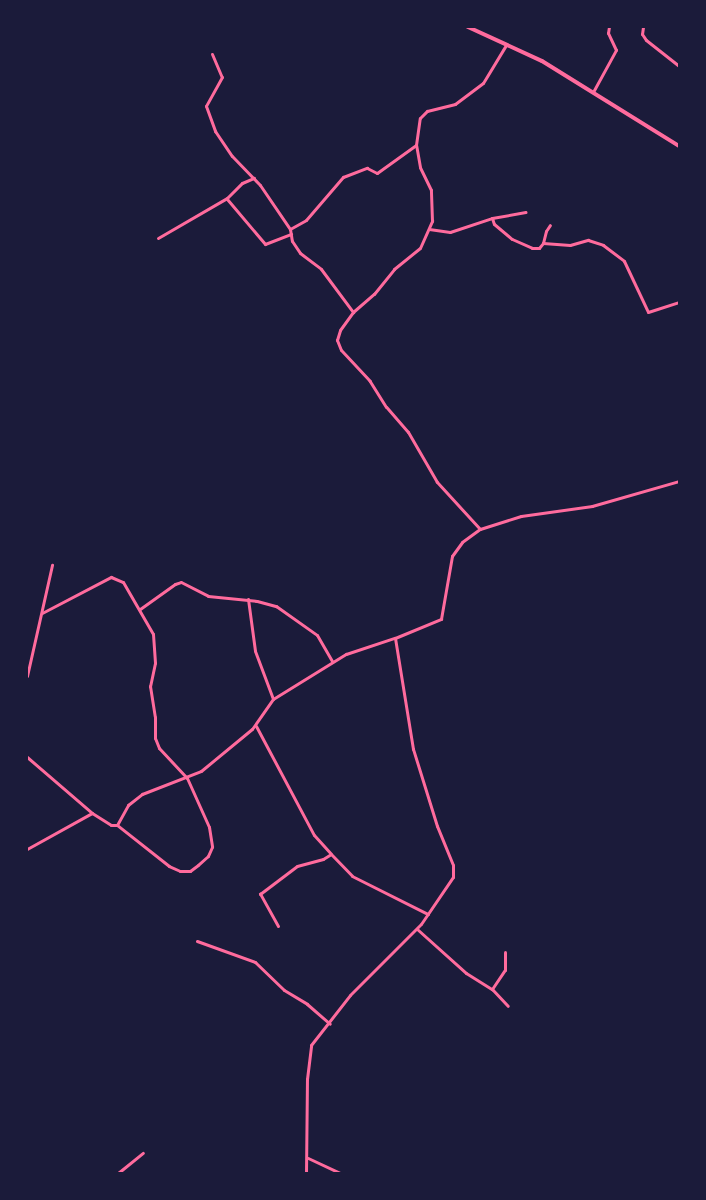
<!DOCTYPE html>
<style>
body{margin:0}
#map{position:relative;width:706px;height:1200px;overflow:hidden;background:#1b1b3a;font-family:"Roboto Serif",serif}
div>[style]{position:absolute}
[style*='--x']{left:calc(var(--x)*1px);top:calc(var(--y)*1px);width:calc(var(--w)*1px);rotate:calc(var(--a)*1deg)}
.minor>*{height:3px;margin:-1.5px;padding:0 1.5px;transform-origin:1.5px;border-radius:1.5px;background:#ff6b9d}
.secondary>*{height:4px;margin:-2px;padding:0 2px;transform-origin:2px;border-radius:2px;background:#ff6b9d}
span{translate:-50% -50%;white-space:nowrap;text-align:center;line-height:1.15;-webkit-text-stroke:6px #1b1b3a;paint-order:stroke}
.frame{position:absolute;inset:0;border:28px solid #1b1b3a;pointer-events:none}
</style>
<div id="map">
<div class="minor">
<div style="--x:643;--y:27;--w:7;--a:98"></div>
<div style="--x:642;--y:34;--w:7;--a:56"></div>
<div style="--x:646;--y:40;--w:42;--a:38.2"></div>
<div style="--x:212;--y:54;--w:25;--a:67"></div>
<div style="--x:222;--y:77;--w:33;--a:119"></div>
<div style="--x:206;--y:106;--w:27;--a:70"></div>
<div style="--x:215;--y:131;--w:30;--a:56"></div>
<div style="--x:232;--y:156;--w:40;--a:46"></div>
<div style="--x:260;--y:185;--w:53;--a:55.7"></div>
<div style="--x:290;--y:229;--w:12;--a:81"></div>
<div style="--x:292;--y:241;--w:14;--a:56"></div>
<div style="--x:300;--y:253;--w:26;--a:37"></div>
<div style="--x:321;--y:269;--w:54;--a:53.3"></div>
<div style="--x:593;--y:92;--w:48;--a:-61.3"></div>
<div style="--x:616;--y:50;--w:19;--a:-115"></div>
<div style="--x:608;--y:33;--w:6;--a:-81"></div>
<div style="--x:227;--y:199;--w:59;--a:49.8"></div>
<div style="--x:265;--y:244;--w:28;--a:-21"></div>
<div style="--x:492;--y:218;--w:6;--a:72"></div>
<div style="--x:494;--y:224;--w:23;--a:40"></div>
<div style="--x:512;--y:239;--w:22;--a:24"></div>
<div style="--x:532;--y:248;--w:7;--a:0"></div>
<div style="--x:539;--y:248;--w:6;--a:-51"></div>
<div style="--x:543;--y:243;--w:12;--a:-76"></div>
<div style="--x:546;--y:231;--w:7;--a:-56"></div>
<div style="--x:290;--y:229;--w:18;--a:-29"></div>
<div style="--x:306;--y:220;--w:57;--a:-49.3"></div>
<div style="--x:343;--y:177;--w:26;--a:-21"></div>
<div style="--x:367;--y:168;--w:11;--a:27"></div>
<div style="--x:377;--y:173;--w:48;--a:-35.7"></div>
<div style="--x:429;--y:229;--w:21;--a:8"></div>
<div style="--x:450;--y:232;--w:44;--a:-18.4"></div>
<div style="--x:492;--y:218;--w:34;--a:-10"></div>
<div style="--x:158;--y:238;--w:80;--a:-30.1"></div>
<div style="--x:227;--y:198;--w:21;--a:-45"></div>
<div style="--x:242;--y:183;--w:13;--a:-23"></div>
<div style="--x:543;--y:243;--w:27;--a:4"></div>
<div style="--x:570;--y:245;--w:19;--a:-16"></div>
<div style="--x:588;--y:240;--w:16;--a:18"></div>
<div style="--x:603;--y:245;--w:26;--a:37"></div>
<div style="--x:624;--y:261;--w:56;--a:64.8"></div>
<div style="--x:648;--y:312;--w:33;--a:-18"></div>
<div style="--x:480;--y:529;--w:64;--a:-132.5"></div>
<div style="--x:437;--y:482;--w:58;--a:-120.1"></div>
<div style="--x:408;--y:432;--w:33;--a:-131"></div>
<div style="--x:386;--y:407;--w:31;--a:-122"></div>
<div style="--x:370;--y:381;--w:42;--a:-133.1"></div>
<div style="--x:341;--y:350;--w:11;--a:-112"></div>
<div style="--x:337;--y:340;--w:10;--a:-73"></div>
<div style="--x:340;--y:330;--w:22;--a:-54"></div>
<div style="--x:353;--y:312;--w:28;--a:-41"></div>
<div style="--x:374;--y:294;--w:32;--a:-51"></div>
<div style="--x:394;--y:269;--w:33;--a:-39"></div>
<div style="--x:420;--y:248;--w:30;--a:-66"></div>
<div style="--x:432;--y:221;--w:31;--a:-92"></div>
<div style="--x:431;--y:190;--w:25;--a:-116"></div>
<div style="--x:420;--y:167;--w:22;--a:-100"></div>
<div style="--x:416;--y:145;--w:27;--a:-82"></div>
<div style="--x:420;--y:118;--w:10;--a:-45"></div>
<div style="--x:427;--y:111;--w:29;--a:-14"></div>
<div style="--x:455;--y:104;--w:35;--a:-37"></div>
<div style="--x:483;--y:83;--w:44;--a:-58.8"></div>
<div style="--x:248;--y:599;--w:52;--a:82.3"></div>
<div style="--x:255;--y:651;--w:51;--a:69.4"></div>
<div style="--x:140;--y:609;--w:43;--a:-35.5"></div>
<div style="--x:175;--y:584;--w:6;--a:-18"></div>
<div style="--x:181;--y:582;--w:30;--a:27"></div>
<div style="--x:208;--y:596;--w:49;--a:5.8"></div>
<div style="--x:257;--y:601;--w:20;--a:15"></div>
<div style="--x:276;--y:606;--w:50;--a:35.3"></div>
<div style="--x:317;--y:635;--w:30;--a:60"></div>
<div style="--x:42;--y:613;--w:78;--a:-27.6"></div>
<div style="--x:111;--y:577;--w:13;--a:23"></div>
<div style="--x:123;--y:582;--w:60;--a:60"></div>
<div style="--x:153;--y:634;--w:29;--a:86"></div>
<div style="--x:155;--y:663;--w:24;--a:102"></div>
<div style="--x:150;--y:686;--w:31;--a:81"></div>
<div style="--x:155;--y:717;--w:21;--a:90"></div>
<div style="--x:155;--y:738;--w:11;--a:68"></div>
<div style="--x:159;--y:748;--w:41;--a:47"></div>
<div style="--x:187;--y:778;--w:54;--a:65.8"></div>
<div style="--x:209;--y:827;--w:20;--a:81"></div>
<div style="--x:212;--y:847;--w:10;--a:114"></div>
<div style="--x:208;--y:856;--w:13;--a:138"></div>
<div style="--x:198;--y:865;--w:10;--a:143"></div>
<div style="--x:190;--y:871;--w:10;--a:180"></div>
<div style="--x:180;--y:871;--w:12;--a:-156"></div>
<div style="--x:169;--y:866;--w:66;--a:-141.7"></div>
<div style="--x:27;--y:676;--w:114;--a:-77.3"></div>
<div style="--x:256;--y:726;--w:123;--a:62"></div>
<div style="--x:314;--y:835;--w:25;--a:48"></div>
<div style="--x:27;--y:757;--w:86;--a:40.7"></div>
<div style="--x:27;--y:849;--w:74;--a:-29"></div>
<div style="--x:92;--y:813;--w:22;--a:32"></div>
<div style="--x:111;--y:825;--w:6;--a:0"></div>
<div style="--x:117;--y:825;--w:23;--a:-61"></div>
<div style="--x:128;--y:805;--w:18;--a:-38"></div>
<div style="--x:142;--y:794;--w:63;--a:-21.3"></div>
<div style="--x:201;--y:771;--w:66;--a:-39.5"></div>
<div style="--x:252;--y:729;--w:37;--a:-55"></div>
<div style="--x:273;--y:699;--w:86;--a:-31.7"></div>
<div style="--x:346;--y:654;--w:51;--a:-18.4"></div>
<div style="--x:278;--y:926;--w:37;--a:-119"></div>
<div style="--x:260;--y:894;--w:46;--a:-37.1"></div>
<div style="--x:297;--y:866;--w:27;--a:-15"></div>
<div style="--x:323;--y:859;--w:9;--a:-32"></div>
<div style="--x:331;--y:854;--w:30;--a:46"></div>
<div style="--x:352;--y:876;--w:85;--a:26.6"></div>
<div style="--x:417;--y:929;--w:66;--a:41.9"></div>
<div style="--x:466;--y:973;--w:31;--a:32"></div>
<div style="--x:492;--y:989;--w:23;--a:47"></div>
<div style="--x:197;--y:941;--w:62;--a:19.9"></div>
<div style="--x:255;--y:962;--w:40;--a:44"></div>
<div style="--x:284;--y:990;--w:27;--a:31"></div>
<div style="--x:307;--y:1004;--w:30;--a:41"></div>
<div style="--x:492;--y:989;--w:23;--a:-56"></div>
<div style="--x:505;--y:970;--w:18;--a:-90"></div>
<div style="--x:308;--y:1158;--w:35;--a:25"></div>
<div style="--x:118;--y:1173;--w:32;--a:-39"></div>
<div style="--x:306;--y:1173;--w:94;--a:-89.4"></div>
<div style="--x:307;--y:1079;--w:34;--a:-83"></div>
<div style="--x:311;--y:1045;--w:63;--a:-52"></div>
<div style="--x:350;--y:995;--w:100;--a:-45"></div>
<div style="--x:421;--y:924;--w:57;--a:-55.8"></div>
<div style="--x:453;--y:877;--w:12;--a:-90"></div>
<div style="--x:453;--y:865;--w:42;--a:-112.3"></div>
<div style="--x:437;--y:826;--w:81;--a:-107.3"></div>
<div style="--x:413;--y:749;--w:112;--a:-99.2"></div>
<div style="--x:395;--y:638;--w:50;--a:-22.4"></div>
<div style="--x:441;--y:619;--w:64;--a:-80.1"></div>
<div style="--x:452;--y:556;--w:17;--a:-54"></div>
<div style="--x:462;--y:542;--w:22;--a:-36"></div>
<div style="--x:480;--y:529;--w:43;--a:-17.6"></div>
<div style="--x:521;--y:516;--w:72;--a:-8"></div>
<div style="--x:592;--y:506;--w:91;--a:-16"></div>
</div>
<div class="secondary">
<div style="--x:468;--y:27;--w:81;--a:24.7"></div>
<div style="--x:542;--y:61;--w:161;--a:31.8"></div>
</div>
<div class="frame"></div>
</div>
